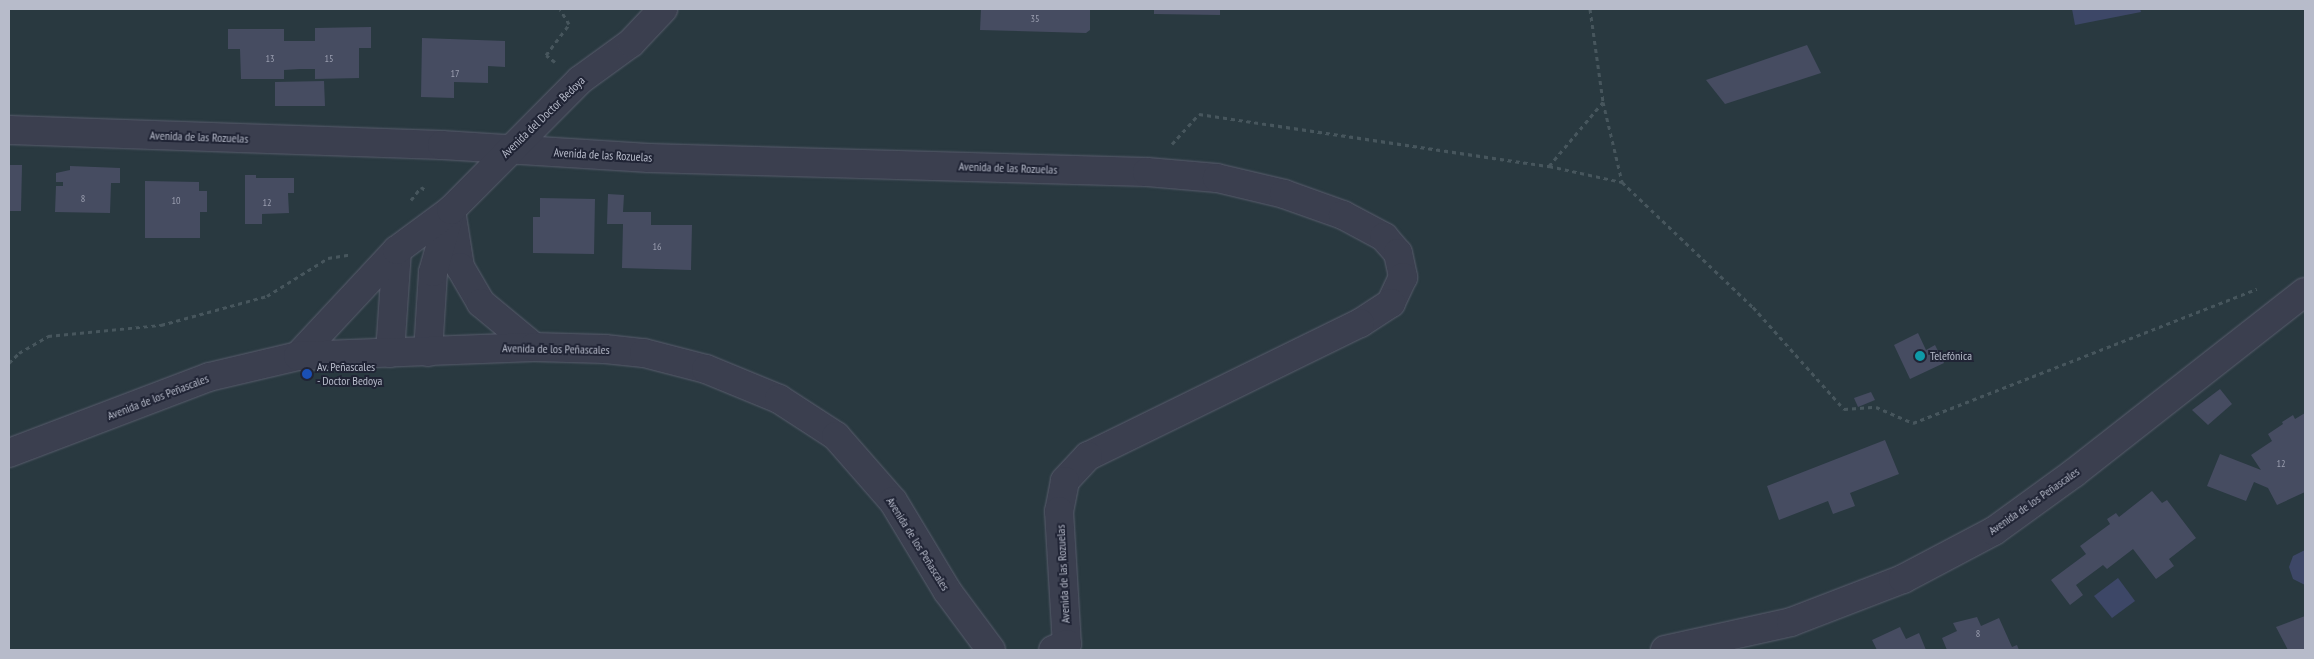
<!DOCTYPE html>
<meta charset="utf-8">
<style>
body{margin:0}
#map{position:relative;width:2314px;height:659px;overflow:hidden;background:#272d3f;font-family:"PT Sans Narrow",sans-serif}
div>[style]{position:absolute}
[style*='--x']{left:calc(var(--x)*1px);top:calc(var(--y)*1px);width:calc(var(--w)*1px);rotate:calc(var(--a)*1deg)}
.green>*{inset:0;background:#293940}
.water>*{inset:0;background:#3d4767}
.building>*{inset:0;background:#464c61}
.path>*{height:3px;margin-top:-1.5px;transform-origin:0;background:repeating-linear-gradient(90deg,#47565d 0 4px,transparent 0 8px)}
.roads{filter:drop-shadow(0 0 1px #595d6d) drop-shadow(0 0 1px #595d6d)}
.street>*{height:28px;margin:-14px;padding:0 14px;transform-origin:14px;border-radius:14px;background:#3b3f4f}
.dots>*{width:14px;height:14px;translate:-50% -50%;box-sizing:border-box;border:2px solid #202435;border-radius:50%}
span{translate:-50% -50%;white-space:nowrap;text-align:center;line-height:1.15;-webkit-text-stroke:4px #202435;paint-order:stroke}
.number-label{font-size:10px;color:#9b9fb0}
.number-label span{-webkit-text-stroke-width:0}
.street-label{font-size:12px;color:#b7bbca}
.poi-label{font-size:12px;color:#b7bbca}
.left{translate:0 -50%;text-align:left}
.frame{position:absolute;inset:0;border:10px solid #b7bbca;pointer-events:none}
</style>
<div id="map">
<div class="green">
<div style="clip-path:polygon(9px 9px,2305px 9px,2305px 650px,9px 650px)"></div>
</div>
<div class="water">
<div style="clip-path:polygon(2072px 9px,2140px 9px,2141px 12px,2075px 25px)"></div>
<div style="clip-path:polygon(2305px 550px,2305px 585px,2293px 579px,2289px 567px,2293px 556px)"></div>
<div style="clip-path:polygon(2118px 578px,2135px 601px,2112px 618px,2094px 596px)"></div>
</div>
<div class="building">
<div style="clip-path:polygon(981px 9px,1090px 9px,1090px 30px,1086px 33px,980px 30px)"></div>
<div style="clip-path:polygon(1154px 9px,1220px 9px,1220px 15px,1154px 14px)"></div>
<div style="clip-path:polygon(371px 27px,371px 48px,359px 48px,359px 78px,315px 79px,315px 69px,300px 69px,284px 70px,284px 79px,241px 79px,240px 49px,228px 49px,228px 29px,284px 29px,284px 41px,315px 41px,315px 28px)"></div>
<div style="clip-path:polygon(422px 38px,505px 41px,505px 67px,488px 66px,488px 83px,454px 82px,454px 98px,421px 97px)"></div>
<div style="clip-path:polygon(1807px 45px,1821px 73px,1725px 104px,1706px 80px)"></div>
<div style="clip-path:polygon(324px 81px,325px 106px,275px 106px,275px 82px)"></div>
<div style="clip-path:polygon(9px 165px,22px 165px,21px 211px,9px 211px)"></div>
<div style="clip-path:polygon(70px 166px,120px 168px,120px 183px,111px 183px,110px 213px,55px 212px,56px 186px,63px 186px,63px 182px,56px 182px,56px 173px,70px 170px)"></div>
<div style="clip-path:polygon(245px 175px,256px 175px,256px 178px,294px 178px,294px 193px,288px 193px,289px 213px,262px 214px,262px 224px,245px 224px)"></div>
<div style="clip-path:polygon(145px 181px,199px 182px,199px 191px,207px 191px,207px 212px,200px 212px,200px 238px,145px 238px)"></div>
<div style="clip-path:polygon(608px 194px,624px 195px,623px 212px,651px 212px,651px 225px,692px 225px,691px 270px,622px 268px,623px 224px,607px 224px)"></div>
<div style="clip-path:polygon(540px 198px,595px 199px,594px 254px,533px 253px,533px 217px,540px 217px)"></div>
<div style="clip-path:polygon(1918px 333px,1926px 350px,1935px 345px,1944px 363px,1910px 379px,1894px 345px)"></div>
<div style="clip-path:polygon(2220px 389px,2232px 404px,2208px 425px,2192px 410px)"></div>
<div style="clip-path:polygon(1871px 392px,1875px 400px,1858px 407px,1854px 398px)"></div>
<div style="clip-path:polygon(2305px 413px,2305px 492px,2277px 505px,2268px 488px,2254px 482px,2246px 501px,2207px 486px,2220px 454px,2261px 470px,2251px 455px,2272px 441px,2268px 434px,2283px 424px,2282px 422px,2293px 415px,2295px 419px)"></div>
<div style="clip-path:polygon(1885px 440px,1899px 474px,1850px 493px,1855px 506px,1833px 514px,1828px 501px,1779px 520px,1767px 486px)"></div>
<div style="clip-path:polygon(2152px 491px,2162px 503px,2167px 500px,2196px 538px,2169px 559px,2174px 566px,2156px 579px,2133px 549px,2107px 569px,2103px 565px,2076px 585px,2083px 595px,2070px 605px,2051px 580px,2086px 554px,2080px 546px,2110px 524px,2107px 519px,2116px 513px,2119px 517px)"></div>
<div style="clip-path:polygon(2305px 616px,2305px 650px,2288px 650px,2276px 627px)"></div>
<div style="clip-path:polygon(1977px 617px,1981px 626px,1999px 618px,2012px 647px,2017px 645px,2019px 650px,1947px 650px,1942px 638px,1957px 631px,1953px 623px)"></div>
<div style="clip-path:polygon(1900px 627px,1906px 639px,1919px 633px,1926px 650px,1877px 650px,1872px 640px)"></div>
</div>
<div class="path">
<div style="--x:1590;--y:9;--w:94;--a:82"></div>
<div style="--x:1603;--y:102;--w:82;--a:76.6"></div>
<div style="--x:555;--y:62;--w:11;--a:-142"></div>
<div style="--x:546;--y:55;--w:39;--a:-53"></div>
<div style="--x:569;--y:24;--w:17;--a:-121"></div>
<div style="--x:1172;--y:144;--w:40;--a:-48"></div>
<div style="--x:1199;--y:114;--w:354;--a:8.5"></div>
<div style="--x:1549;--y:166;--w:75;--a:12.4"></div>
<div style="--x:1622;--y:182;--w:181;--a:43.7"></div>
<div style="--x:1753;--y:307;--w:137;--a:48.3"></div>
<div style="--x:1844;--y:409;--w:32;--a:-4"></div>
<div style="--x:1876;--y:407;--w:40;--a:23.4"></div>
<div style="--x:1913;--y:423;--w:369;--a:-21.3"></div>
<div style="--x:1549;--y:166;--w:84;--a:-49.8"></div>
<div style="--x:411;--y:200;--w:16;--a:-52"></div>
<div style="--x:421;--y:187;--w:7;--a:34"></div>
<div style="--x:9;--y:363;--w:14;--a:-45"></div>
<div style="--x:19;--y:353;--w:34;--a:-30"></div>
<div style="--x:48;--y:336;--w:114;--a:-5.6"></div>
<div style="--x:161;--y:325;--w:110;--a:-15.3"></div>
<div style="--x:267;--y:296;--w:72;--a:-31.9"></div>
<div style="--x:328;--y:258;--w:24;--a:-9"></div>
</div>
<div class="roads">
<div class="street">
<div style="--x:9;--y:130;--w:433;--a:2"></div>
<div style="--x:442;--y:145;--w:207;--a:3.6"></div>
<div style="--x:649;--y:158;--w:498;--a:1.6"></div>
<div style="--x:1147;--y:172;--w:70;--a:4.9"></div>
<div style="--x:1217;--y:178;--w:69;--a:13.4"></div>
<div style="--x:1284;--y:194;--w:63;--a:19.6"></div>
<div style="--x:1343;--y:215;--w:47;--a:28.2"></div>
<div style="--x:1384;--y:237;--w:21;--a:49"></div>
<div style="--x:1398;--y:253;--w:25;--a:78"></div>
<div style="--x:1403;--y:277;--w:29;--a:115"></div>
<div style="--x:1391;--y:303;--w:37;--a:147"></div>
<div style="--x:1360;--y:323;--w:303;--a:153.9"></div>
<div style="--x:1088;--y:456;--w:34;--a:133"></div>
<div style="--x:1065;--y:481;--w:31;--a:101"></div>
<div style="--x:1059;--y:511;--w:133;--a:86.6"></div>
<div style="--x:1067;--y:644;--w:15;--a:157"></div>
<div style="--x:451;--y:210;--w:58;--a:81"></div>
<div style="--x:460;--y:267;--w:42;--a:59.7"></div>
<div style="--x:481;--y:303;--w:69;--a:39.7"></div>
<div style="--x:428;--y:352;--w:80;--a:-86.4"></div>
<div style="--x:433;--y:272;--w:58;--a:-74.1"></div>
<div style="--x:390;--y:353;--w:103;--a:-86.1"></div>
<div style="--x:298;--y:356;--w:145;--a:-47"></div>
<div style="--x:397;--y:250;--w:67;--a:-36.5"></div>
<div style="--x:451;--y:210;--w:183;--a:-45.2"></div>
<div style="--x:580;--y:80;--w:63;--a:-36"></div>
<div style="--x:631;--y:43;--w:47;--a:-46.7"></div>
<div style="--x:9;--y:453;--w:214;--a:-20.8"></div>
<div style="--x:209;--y:377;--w:91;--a:-13.3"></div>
<div style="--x:298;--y:356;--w:236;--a:-2.2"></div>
<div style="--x:534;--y:347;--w:71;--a:1.6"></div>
<div style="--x:605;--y:349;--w:39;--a:6"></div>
<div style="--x:644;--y:353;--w:64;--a:14.5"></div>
<div style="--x:706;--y:369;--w:79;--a:22.3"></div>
<div style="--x:779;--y:399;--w:68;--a:33"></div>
<div style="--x:836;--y:436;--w:86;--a:48.8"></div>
<div style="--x:893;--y:501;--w:106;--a:58.9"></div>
<div style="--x:948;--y:592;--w:72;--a:53.4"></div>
<div style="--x:1665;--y:650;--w:129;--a:-12.5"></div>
<div style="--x:1791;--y:622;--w:120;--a:-21"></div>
<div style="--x:1903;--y:579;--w:103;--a:-27.8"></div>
<div style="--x:1994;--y:531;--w:99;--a:-35.9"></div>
<div style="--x:2074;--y:473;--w:293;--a:-38.1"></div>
</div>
</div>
<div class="dots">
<div style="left:1920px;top:356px;background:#0f9aa8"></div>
<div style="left:307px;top:374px;background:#1a4fb4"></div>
</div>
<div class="number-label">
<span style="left:1035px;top:19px">35</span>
<span style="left:270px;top:59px">13</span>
<span style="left:329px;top:59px">15</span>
<span style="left:455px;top:74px">17</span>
<span style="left:83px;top:199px">8</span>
<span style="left:176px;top:201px">10</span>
<span style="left:267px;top:203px">12</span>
<span style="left:657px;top:247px">16</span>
<span style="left:2281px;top:464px">12</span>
<span style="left:1978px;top:634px">8</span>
</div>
<div class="street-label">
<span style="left:543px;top:117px;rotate:-44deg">Avenida del Doctor Bedoya</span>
<span style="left:199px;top:137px;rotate:2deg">Avenida de las Rozuelas</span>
<span style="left:603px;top:155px;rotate:3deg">Avenida de las Rozuelas</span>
<span style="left:1008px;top:168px;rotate:2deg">Avenida de las Rozuelas</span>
<span style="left:556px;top:349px;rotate:1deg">Avenida de los Peñascales</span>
<span style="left:158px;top:397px;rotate:-21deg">Avenida de los Peñascales</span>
<span style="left:2034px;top:501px;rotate:-35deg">Avenida de los Peñascales</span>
<span style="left:918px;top:544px;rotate:58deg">Avenida de los Peñascales</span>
<span style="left:1063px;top:574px;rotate:-93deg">Avenida de las Rozuelas</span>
</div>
<div class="poi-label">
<span class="left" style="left:1930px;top:356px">Telefónica</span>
<span class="left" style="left:317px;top:374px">Av. Peñascales<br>- Doctor Bedoya</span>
</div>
<div class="frame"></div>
</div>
